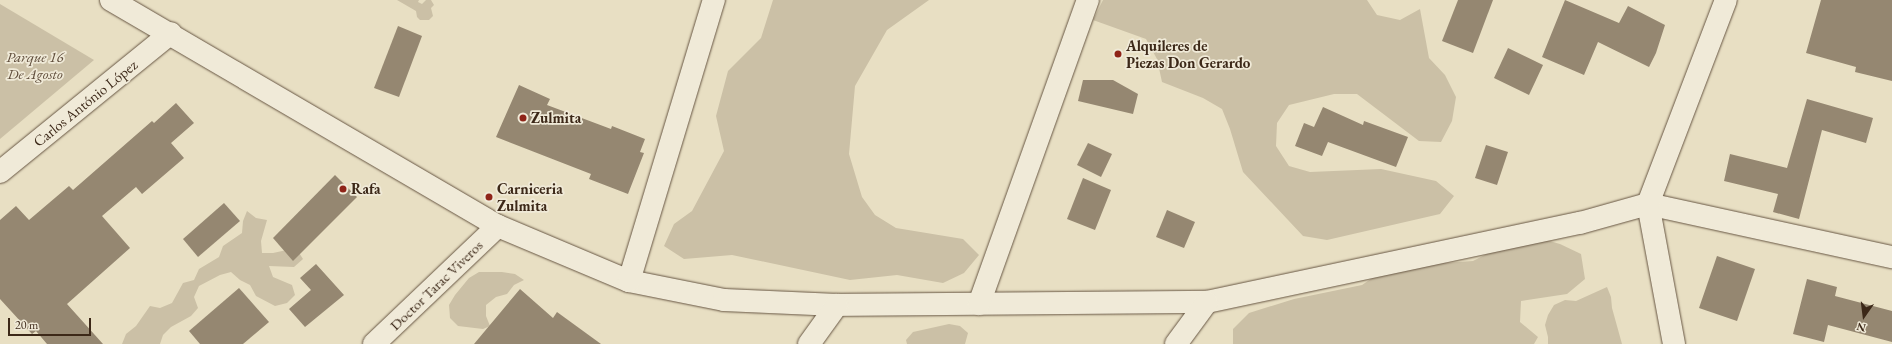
<!DOCTYPE html>
<meta charset="utf-8">
<style>
body{margin:0}
#map{position:relative;width:1892px;height:344px;overflow:hidden;background:#e8dfc3;font-family:"EB Garamond",serif}
div>[style]{position:absolute}
[style*='--x']{left:calc(var(--x)*1px);top:calc(var(--y)*1px);width:calc(var(--w)*1px);rotate:calc(var(--a)*1deg)}
.green>*{inset:0;background:#cbc0a6}
.building>*{inset:0;background:#958771}
.roads{filter:drop-shadow(0 0 1px #675643) drop-shadow(0 0 1px #675643)}
.street>*{height:22px;margin:-11px;padding:0 11px;transform-origin:11px;border-radius:11px;background:#f0ead8}
.dots>*{width:11px;height:11px;translate:-50% -50%;box-sizing:border-box;border:2px solid #f0ead8;border-radius:50%}
span{translate:-50% -50%;white-space:nowrap;text-align:center;line-height:1.15;-webkit-text-stroke:3.5px #f0ead8;paint-order:stroke}
.poi-label{font-size:15px;color:#3c2818;font-weight:700}
.left{translate:0 -50%;text-align:left}
.park-label{font-size:15px;color:#604e3c;font-style:italic}
.street-label{font-size:15px;color:#3c2818}
.north{position:absolute;left:1844px;top:296px;width:40px;height:40px;-webkit-text-stroke:3px #f0ead8;paint-order:stroke;rotate:194deg;font-size:11px;font-weight:700;line-height:16px;text-align:center;color:#3c2818}
.north::after{content:'';display:block;margin:auto;width:14px;height:18px;background:#3c2818;clip-path:polygon(50% 0,100% 100%,50% 72%,0 100%)}
.scale{position:absolute;left:8px;top:318px;width:83px;height:18px;box-sizing:border-box;border:2px solid #3c2818;border-top:0;padding-left:5px;font-size:12px;line-height:14px;white-space:nowrap;color:#3c2818;-webkit-text-stroke:3px #f0ead8;paint-order:stroke}
</style>
<div id="map">
<div class="green">
<div style="clip-path:polygon(397px 0,419px 0,418px 2px,422px 4px,426px 0,431px 0,434px 5px,431px 8px,433px 16px,429px 20px,420px 20px,417px 17px,416px 11px)"></div>
<div style="clip-path:polygon(773px 0,929px 0,887px 30px,855px 86px,849px 154px,862px 197px,875px 215px,896px 228px,963px 239px,979px 255px,964px 273px,943px 283px,897px 275px,850px 280px,732px 255px,684px 259px,664px 246px,674px 224px,692px 211px,724px 151px,716px 116px,728px 71px,761px 38px)"></div>
<div style="clip-path:polygon(1103px 0,1367px 0,1377px 15px,1400px 20px,1420px 9px,1429px 58px,1445px 75px,1456px 97px,1452px 121px,1441px 142px,1419px 141px,1357px 94px,1334px 94px,1289px 105px,1277px 123px,1276px 146px,1289px 166px,1310px 172px,1381px 169px,1436px 181px,1454px 196px,1440px 214px,1327px 240px,1303px 236px,1243px 172px,1230px 129px,1222px 109px,1203px 98px,1162px 82px,1157px 59px,1146px 39px,1093px 20px)"></div>
<div style="clip-path:polygon(0 4px,94px 60px,0 139px)"></div>
<div style="clip-path:polygon(247px 211px,256px 218px,267px 220px,261px 241px,262px 253px,273px 253px,296px 248px,303px 259px,294px 267px,269px 266px,273px 277px,292px 285px,295px 295px,287px 303px,275px 306px,256px 296px,250px 285px,240px 280px,231px 272px,220px 275px,199px 286px,194px 297px,198px 308px,191px 316px,171px 327px,163px 335px,160px 344px,122px 344px,126px 334px,136px 326px,150px 306px,160px 308px,172px 303px,183px 283px,194px 280px,199px 269px,219px 257px,223px 246px,242px 233px,243px 221px)"></div>
<div style="clip-path:polygon(1539px 238px,1560px 244px,1581px 254px,1585px 279px,1567px 294px,1521px 301px,1520px 322px,1538px 337px,1534px 344px,1233px 344px,1233px 329px,1249px 313px,1294px 299px,1362px 285px,1381px 272px,1403px 266px,1473px 261px,1514px 240px)"></div>
<div style="clip-path:polygon(479px 272px,502px 272px,515px 274px,524px 280px,514px 285px,507px 294px,496px 297px,486px 305px,486px 316px,490px 326px,483px 329px,458px 326px,450px 318px,449px 305px,455px 295px,469px 278px)"></div>
<div style="clip-path:polygon(1607px 287px,1611px 297px,1612px 308px,1622px 344px,1548px 344px,1548px 337px,1545px 325px,1548px 315px,1554px 305px,1565px 300px,1576px 301px)"></div>
<div style="clip-path:polygon(949px 324px,960px 326px,968px 333px,965px 344px,907px 344px,906px 340px,913px 332px)"></div>
</div>
<div class="building">
<div style="clip-path:polygon(1458px 0,1493px 0,1473px 53px,1442px 41px)"></div>
<div style="clip-path:polygon(1565px 0,1619px 23px,1628px 6px,1665px 25px,1656px 53px,1649px 67px,1598px 42px,1584px 75px,1542px 57px)"></div>
<div style="clip-path:polygon(1821px 0,1892px 0,1892px 81px,1855px 72px,1856px 67px,1806px 53px)"></div>
<div style="clip-path:polygon(398px 26px,422px 36px,399px 97px,374px 88px)"></div>
<div style="clip-path:polygon(1508px 48px,1543px 65px,1529px 95px,1494px 78px)"></div>
<div style="clip-path:polygon(1083px 80px,1113px 80px,1138px 94px,1133px 114px,1078px 101px)"></div>
<div style="clip-path:polygon(519px 85px,550px 99px,547px 105px,611px 129px,612px 126px,645px 139px,640px 152px,644px 153px,628px 194px,589px 179px,591px 174px,496px 137px)"></div>
<div style="clip-path:polygon(1807px 99px,1873px 118px,1866px 143px,1822px 130px,1799px 219px,1773px 212px,1778px 194px,1724px 181px,1730px 154px,1787px 168px)"></div>
<div style="clip-path:polygon(176px 103px,194px 123px,171px 143px,184px 158px,142px 194px,136px 187px,102px 216px,130px 248px,67px 304px,103px 344px,47px 344px,36px 331px,32px 334px,0 299px,0 220px,16px 206px,29px 220px,69px 186px,73px 190px,152px 121px,154px 123px)"></div>
<div style="clip-path:polygon(1323px 107px,1363px 125px,1364px 121px,1408px 137px,1396px 167px,1328px 142px,1322px 156px,1295px 146px,1304px 123px,1314px 127px)"></div>
<div style="clip-path:polygon(1088px 143px,1112px 154px,1101px 177px,1077px 165px)"></div>
<div style="clip-path:polygon(1486px 145px,1508px 152px,1497px 185px,1475px 178px)"></div>
<div style="clip-path:polygon(335px 175px,357px 197px,293px 261px,273px 238px)"></div>
<div style="clip-path:polygon(1083px 178px,1111px 190px,1095px 230px,1067px 219px)"></div>
<div style="clip-path:polygon(224px 203px,240px 221px,198px 257px,183px 239px)"></div>
<div style="clip-path:polygon(1167px 210px,1195px 222px,1184px 248px,1156px 237px)"></div>
<div style="clip-path:polygon(1717px 256px,1755px 269px,1737px 321px,1699px 308px)"></div>
<div style="clip-path:polygon(316px 264px,344px 295px,305px 327px,289px 309px,311px 290px,300px 278px)"></div>
<div style="clip-path:polygon(1807px 279px,1837px 287px,1835px 296px,1892px 311px,1892px 342px,1828px 325px,1824px 342px,1793px 334px)"></div>
<div style="clip-path:polygon(239px 288px,269px 322px,243px 344px,200px 344px,189px 331px)"></div>
<div style="clip-path:polygon(520px 289px,553px 318px,557px 312px,601px 344px,474px 344px)"></div>
</div>
<div class="roads">
<div class="street">
<div style="--x:111;--y:0;--w:448;--a:30.3"></div>
<div style="--x:498;--y:226;--w:142;--a:22.8"></div>
<div style="--x:629;--y:281;--w:97;--a:11.3"></div>
<div style="--x:724;--y:300;--w:113;--a:2.5"></div>
<div style="--x:837;--y:305;--w:370;--a:-0.5"></div>
<div style="--x:1207;--y:302;--w:381;--a:-12"></div>
<div style="--x:1580;--y:223;--w:71;--a:-15.6"></div>
<div style="--x:1648;--y:204;--w:250;--a:12.3"></div>
<div style="--x:0;--y:172;--w:220;--a:-39.1"></div>
<div style="--x:629;--y:281;--w:294;--a:-73.2"></div>
<div style="--x:979;--y:304;--w:323;--a:-70.3"></div>
<div style="--x:374;--y:344;--w:171;--a:-43.6"></div>
<div style="--x:809;--y:344;--w:48;--a:-54.3"></div>
<div style="--x:1176;--y:344;--w:52;--a:-53.6"></div>
<div style="--x:1674;--y:344;--w:142;--a:-100.5"></div>
<div style="--x:1648;--y:204;--w:218;--a:-69.1"></div>
</div>
</div>
<div class="dots">
<div style="left:1118px;top:54px;background:#8f2418"></div>
<div style="left:523px;top:118px;background:#8f2418"></div>
<div style="left:343px;top:189px;background:#8f2418"></div>
<div style="left:489px;top:197px;background:#8f2418"></div>
</div>
<div class="poi-label">
<span class="left" style="left:1126px;top:54px">Alquileres de<br>Piezas Don Gerardo</span>
<span class="left" style="left:531px;top:118px">Zulmita</span>
<span class="left" style="left:497px;top:197px">Carniceria<br>Zulmita</span>
<span class="left" style="left:351px;top:189px">Rafa</span>
</div>
<div class="park-label">
<span style="left:35px;top:65px">Parque 16<br>De Agosto</span>
</div>
<div class="street-label">
<span style="left:85px;top:103px;rotate:-39deg">Carlos António López</span>
<span style="left:436px;top:285px;rotate:-44deg">Doctor Tarac Viveros</span>
</div>
<div class="north">N</div>
<div class="scale">20 m</div>
</div>
